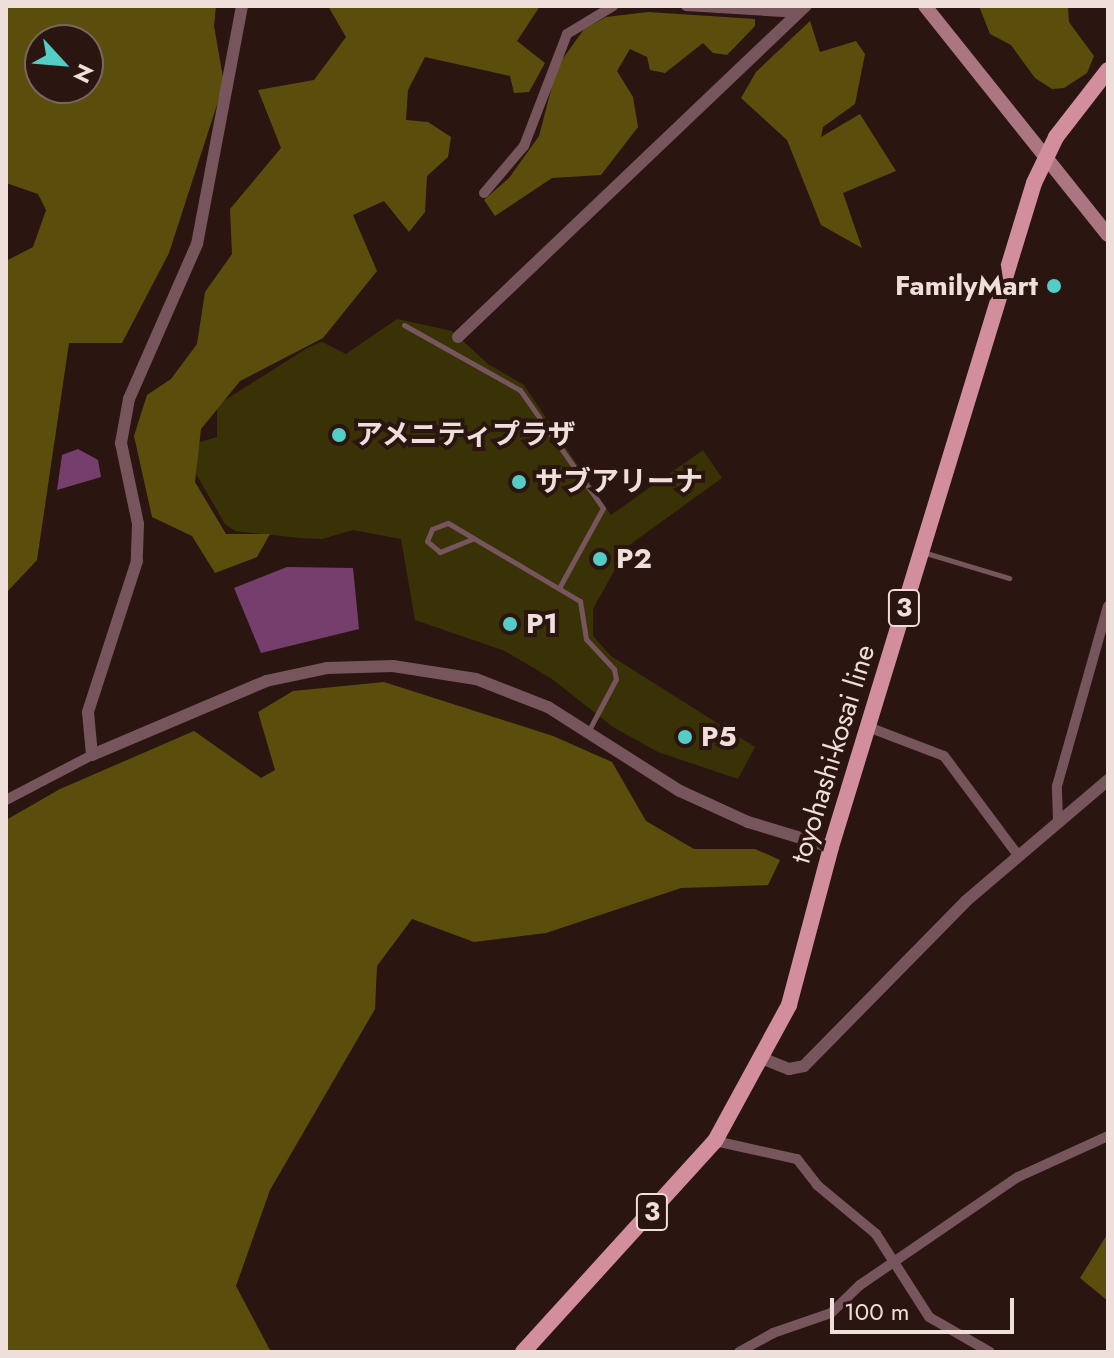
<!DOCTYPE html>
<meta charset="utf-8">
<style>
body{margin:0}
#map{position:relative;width:1114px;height:1358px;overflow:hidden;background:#2b1510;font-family:Jost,"Noto Sans JP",sans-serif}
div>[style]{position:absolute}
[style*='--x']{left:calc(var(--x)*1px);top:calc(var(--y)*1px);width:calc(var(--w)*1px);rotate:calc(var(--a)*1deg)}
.green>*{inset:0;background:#3a3207}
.forest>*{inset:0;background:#5b4e0c}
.water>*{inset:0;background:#763e6d}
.service>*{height:5px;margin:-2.5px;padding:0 2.5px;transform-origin:2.5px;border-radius:2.5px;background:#76555c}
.minor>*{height:10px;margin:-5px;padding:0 5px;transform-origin:5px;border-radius:5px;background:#76555c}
.tertiary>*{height:12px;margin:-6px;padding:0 6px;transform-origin:6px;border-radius:6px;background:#76555c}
.secondary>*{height:14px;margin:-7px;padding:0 7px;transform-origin:7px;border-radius:7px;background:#ab7581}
.primary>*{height:16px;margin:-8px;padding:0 8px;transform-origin:8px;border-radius:8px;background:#d38e9e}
.dots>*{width:22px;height:22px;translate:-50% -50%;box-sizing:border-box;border:4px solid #2b1510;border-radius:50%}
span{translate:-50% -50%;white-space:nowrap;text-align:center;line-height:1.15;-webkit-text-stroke:8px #2b1510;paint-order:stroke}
.shield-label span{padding:2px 6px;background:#2b1510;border:2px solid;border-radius:6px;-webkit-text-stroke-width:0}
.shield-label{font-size:26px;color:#efdfdb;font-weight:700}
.poi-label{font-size:28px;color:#efdfdb;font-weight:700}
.right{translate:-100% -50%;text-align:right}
.left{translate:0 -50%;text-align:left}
.street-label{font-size:28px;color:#efdfdb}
.frame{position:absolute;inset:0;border:8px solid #efdfdb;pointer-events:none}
.north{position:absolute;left:24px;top:24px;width:80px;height:80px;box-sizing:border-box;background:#2b1510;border:2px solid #796661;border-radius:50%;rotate:116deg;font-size:22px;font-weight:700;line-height:32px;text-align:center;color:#efdfdb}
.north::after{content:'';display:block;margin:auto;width:28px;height:36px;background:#54cdc7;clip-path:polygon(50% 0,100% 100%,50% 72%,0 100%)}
.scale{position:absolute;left:830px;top:1298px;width:184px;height:36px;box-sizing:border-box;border:4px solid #efdfdb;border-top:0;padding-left:10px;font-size:24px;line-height:28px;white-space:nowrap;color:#efdfdb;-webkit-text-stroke:6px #2b1510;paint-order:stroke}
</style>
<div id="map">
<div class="green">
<div style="clip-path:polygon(397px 319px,452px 331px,488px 364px,524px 385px,611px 515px,703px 450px,722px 478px,628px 546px,593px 609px,593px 636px,611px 656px,755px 747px,738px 779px,658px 752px,613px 727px,552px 679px,505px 651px,415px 620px,401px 539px,353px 530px,322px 539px,300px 538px,235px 531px,225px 524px,192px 467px,197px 443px,217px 437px,217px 405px,309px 347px,322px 342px,346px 354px)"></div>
</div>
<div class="forest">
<div style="clip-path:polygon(evenodd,6px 6px,216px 6px,214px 26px,224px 83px,169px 253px,122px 343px,69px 343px,37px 560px,6px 593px,6px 261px,33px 247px,46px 210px,38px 194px,6px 183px,6px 6px,40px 40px,88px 40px,88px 88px,40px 88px,40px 40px)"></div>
<div style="clip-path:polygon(328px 6px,540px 6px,517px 41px,545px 63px,529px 92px,514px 93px,510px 76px,425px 57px,408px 90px,406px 120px,428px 122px,451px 137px,448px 157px,427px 176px,425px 212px,409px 232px,384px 201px,353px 215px,377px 271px,323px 338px,240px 381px,201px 429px,195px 482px,226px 534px,270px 534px,257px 557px,215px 573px,192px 536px,152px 517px,134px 436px,147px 395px,171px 379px,197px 344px,205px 292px,232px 254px,230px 209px,281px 148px,258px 90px,314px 80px,346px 37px)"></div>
<div style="clip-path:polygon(979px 6px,1068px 6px,1069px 22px,1094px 56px,1087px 73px,1064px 88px,1052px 89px,1035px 78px,1011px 45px,990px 34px)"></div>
<div style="clip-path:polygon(648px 12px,755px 19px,755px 26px,727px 55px,713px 53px,703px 43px,665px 73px,650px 70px,647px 57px,630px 49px,617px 71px,633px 97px,638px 127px,601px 175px,552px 178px,495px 216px,484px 200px,509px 178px,539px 136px,557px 67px,584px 29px,606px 17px)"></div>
<div style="clip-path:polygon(810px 21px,820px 52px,856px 41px,865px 54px,855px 104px,823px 127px,821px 137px,860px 114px,896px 171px,843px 193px,862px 248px,821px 225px,787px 140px,741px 98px,756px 72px)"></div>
<div style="clip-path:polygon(384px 682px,553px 736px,612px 762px,646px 821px,694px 849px,755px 849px,780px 860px,768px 885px,681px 888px,546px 933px,474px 942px,412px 919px,377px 966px,375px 1009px,270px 1190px,236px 1286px,271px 1352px,6px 1352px,6px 820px,60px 789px,194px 731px,261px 778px,275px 770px,258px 712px,293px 691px)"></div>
<div style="clip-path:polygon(1108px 1233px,1108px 1301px,1080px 1278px)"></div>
</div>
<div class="water">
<div style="clip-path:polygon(78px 449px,98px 460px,101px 477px,57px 490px,62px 455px)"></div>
<div style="clip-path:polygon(287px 567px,353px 568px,359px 629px,261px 653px,234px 588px)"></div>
</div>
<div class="service">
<div style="--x:404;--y:325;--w:133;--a:29.3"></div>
<div style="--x:520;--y:390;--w:144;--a:54.9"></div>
<div style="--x:603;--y:508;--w:91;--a:118.8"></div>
<div style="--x:472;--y:539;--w:35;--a:158"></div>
<div style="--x:440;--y:552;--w:17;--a:-140"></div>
<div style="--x:427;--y:541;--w:13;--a:-67"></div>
<div style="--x:432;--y:529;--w:17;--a:-21"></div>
<div style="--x:448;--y:523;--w:153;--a:30.6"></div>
<div style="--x:580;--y:601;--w:38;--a:81"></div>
<div style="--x:586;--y:639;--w:41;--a:47"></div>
<div style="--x:614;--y:669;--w:10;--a:79"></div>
<div style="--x:616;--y:679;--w:58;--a:117.9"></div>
<div style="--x:926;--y:553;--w:87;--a:16.8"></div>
</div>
<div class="minor">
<div style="--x:686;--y:6;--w:113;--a:3.5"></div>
<div style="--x:484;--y:193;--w:62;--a:-49.6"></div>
<div style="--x:524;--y:146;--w:120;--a:-69"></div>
<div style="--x:567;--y:34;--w:54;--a:-31.3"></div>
<div style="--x:868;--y:727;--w:81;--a:20.9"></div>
<div style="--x:944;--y:756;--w:122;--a:53.3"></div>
<div style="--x:6;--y:800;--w:97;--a:-27.6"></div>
<div style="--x:1058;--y:820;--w:34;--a:-92"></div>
<div style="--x:1057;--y:786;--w:187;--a:-74.2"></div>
<div style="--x:715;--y:1141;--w:84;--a:12.4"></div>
<div style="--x:797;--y:1159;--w:33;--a:52"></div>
<div style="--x:817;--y:1185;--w:77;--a:39.7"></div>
<div style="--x:876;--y:1234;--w:98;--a:57.4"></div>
<div style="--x:929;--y:1317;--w:70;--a:29.8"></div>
<div style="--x:739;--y:1352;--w:39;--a:-29"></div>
<div style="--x:773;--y:1333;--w:61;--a:-19"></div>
<div style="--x:831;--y:1313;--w:40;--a:-44"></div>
<div style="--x:860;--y:1285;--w:191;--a:-34.4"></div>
<div style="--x:1018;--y:1177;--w:99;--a:-24.5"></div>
</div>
<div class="tertiary">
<div style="--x:242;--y:6;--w:242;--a:100.7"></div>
<div style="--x:197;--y:244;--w:169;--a:113.7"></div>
<div style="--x:129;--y:399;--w:45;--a:100.3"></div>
<div style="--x:121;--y:443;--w:83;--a:78.1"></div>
<div style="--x:138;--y:524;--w:37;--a:92"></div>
<div style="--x:137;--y:561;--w:159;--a:108"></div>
<div style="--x:88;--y:712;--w:43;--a:84.7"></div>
<div style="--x:92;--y:755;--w:189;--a:-23"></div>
<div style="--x:266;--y:681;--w:62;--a:-12"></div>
<div style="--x:327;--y:668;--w:66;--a:-1.7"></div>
<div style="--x:393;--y:666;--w:84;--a:8.9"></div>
<div style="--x:476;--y:679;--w:77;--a:21.3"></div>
<div style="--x:548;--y:707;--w:156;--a:32.5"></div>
<div style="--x:680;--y:791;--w:75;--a:24.5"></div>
<div style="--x:748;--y:822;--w:87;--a:16.8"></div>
<div style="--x:458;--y:337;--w:480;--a:-43.6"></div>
<div style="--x:764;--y:1059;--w:27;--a:22"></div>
<div style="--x:789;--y:1069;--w:15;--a:-11"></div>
<div style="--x:804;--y:1066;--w:231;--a:-45.5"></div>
<div style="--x:966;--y:901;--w:187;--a:-40.4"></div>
</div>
<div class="secondary">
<div style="--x:925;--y:6;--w:293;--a:51.4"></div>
</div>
<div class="primary">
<div style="--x:523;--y:1352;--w:285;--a:-47.7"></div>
<div style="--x:715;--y:1141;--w:155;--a:-61.4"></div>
<div style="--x:789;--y:1005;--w:163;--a:-75.1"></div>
<div style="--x:831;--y:847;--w:694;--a:-73"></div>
<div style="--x:1034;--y:183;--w:51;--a:-64.4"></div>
<div style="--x:1056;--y:137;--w:85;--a:-52.2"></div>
</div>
<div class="dots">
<div style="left:1054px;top:286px;background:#54cdc7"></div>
<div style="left:339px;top:435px;background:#54cdc7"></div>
<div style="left:519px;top:482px;background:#54cdc7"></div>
<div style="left:600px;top:559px;background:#54cdc7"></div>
<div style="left:510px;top:624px;background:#54cdc7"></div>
<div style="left:685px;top:737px;background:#54cdc7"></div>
</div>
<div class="shield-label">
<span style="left:904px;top:608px">3</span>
<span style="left:652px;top:1212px">3</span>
</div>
<div class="poi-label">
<span class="right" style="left:1038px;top:286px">FamilyMart</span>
<span class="left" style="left:355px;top:435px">アメニティプラザ</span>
<span class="left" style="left:535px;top:482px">サブアリーナ</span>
<span class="left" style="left:616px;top:559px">P2</span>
<span class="left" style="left:526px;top:624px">P1</span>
<span class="left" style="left:701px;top:737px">P5</span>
</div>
<div class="street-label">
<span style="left:833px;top:754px;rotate:-73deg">toyohashi-kosai line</span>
</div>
<div class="frame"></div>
<div class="north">N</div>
<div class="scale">100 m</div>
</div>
